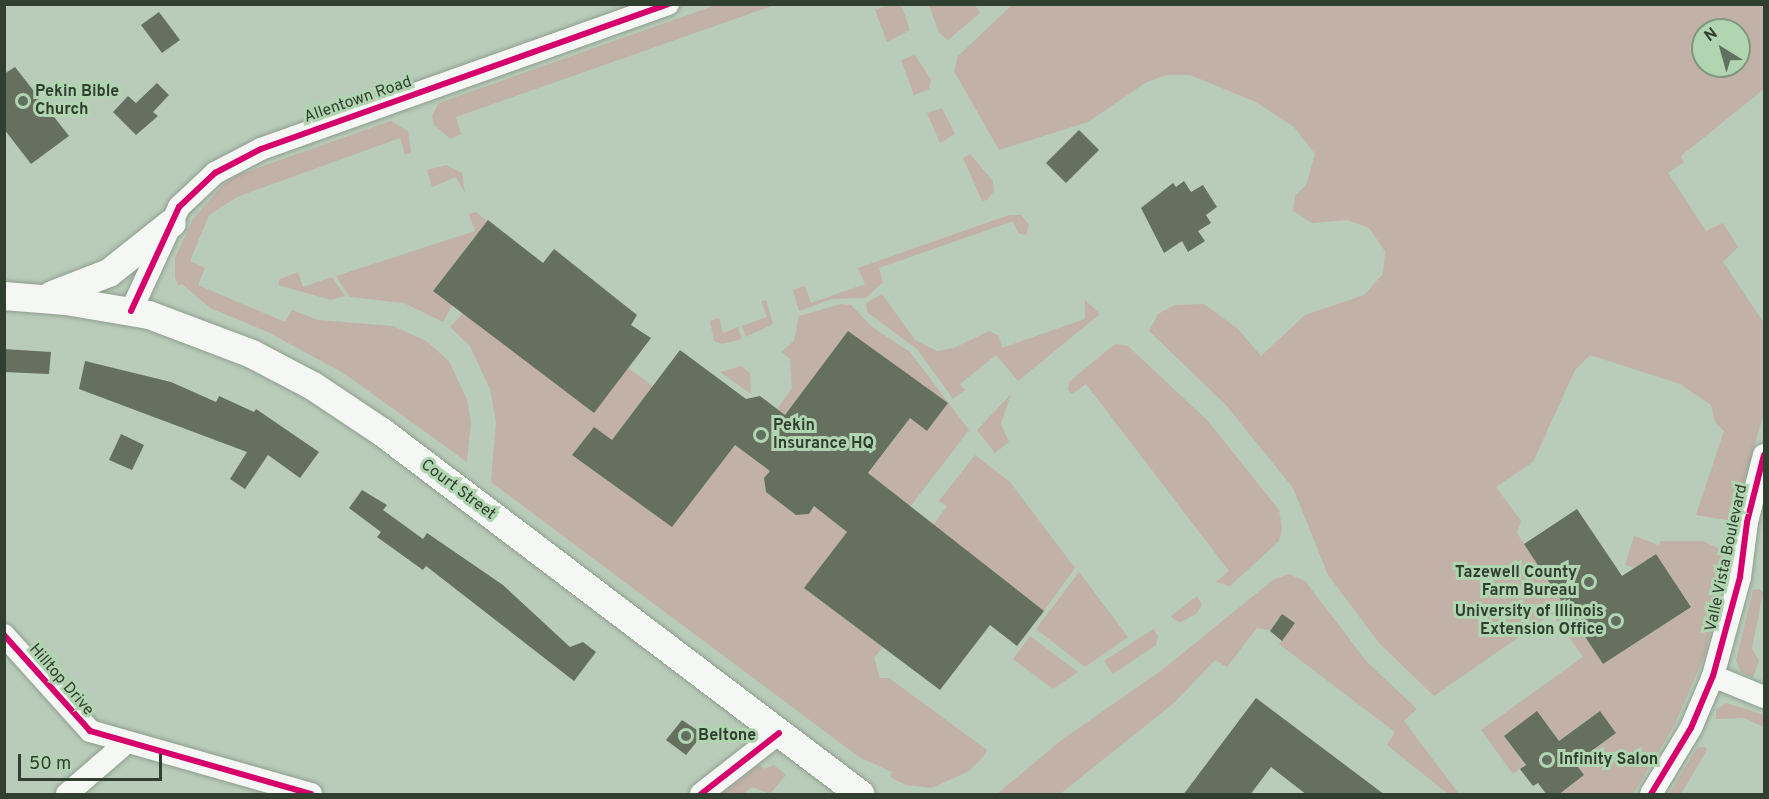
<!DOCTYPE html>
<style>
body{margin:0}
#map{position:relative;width:1769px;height:799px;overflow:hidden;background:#b9ccb9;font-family:Overpass,sans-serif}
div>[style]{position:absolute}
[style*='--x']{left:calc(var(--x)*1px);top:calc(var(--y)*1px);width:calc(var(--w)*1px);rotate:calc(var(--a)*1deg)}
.green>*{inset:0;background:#c1b1a6}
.building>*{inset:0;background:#65705f}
.roads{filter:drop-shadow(0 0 2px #8e9d8e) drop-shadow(0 0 2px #8e9d8e)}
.minor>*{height:22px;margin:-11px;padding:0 11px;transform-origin:11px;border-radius:11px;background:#f4f7f4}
.major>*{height:28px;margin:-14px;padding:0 14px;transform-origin:14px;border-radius:14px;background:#f4f7f4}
.cycleway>*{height:6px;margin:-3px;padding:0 3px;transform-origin:3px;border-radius:3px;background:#d6006c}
.dots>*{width:16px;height:16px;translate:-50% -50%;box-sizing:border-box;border:3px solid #b1d4b1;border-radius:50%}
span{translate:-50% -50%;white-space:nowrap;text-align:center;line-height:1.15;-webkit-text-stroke:6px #b1d4b1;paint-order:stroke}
.poi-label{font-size:16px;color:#313f31;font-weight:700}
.left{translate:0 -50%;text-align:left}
.right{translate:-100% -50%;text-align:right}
.street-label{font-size:16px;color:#313f31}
.frame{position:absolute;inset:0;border:6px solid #313f31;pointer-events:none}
.north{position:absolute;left:1691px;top:18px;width:60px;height:60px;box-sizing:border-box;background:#b1d4b1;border:2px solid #7e987e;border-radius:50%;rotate:323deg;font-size:16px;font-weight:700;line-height:24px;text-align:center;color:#313f31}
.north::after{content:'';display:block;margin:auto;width:21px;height:27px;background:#617061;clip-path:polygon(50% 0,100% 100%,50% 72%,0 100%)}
.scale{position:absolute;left:18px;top:754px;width:144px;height:27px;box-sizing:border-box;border:3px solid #313f31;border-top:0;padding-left:8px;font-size:18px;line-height:21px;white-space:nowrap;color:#313f31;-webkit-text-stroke:4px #b1d4b1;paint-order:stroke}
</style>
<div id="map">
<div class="green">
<div style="clip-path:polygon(719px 4px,775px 5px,456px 117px,461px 134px,451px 139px,434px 125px,432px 116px,439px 103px)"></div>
<div style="clip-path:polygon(891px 4px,902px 7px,910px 30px,887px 42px,875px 10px)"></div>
<div style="clip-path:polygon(929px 5px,975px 5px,980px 13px,948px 40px,939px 33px)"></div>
<div style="clip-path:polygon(evenodd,1012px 5px,1764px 5px,1764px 89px,1681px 156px,1684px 162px,1668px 173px,1706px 231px,1723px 223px,1738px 247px,1723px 262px,1764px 323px,1764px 413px,1732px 521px,1696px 515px,1724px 431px,1715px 422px,1711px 405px,1680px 384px,1590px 355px,1575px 370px,1533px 462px,1496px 487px,1521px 521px,1517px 533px,1603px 664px,1691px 606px,1656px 554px,1634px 568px,1625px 565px,1634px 536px,1659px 545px,1661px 541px,1702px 541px,1728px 552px,1705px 655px,1674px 726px,1633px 794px,1558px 794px,1584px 775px,1575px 763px,1616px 733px,1600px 711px,1559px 741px,1537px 712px,1504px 736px,1525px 765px,1513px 774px,1481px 730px,1583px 657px,1552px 614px,1434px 696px,1380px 644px,1328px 575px,1293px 488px,1226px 405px,1149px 331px,1158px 314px,1175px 305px,1204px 304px,1238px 329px,1261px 356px,1305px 315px,1364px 295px,1383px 274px,1385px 251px,1369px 228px,1348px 220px,1312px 223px,1293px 211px,1295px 196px,1306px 185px,1315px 154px,1294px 127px,1256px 102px,1190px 75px,1166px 75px,1145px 83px,1088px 122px,999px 150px,954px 71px,958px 56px,1012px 5px,1703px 30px,1739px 30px,1739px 66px,1703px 66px,1703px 30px)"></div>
<div style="clip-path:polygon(915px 55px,931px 80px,929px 89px,914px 95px,901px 60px)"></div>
<div style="clip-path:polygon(942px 108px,955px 134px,940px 143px,927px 113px)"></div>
<div style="clip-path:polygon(391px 121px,408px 131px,411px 152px,405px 155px,400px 138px,237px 197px,209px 215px,190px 261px,205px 268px,198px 285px,285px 322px,292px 310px,318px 320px,393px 326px,426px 341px,449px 361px,467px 400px,471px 422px,467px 462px,345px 374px,268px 332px,210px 308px,182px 284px,178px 286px,175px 277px,175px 258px,193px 219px,223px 185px,238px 175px)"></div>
<div style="clip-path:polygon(970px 154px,993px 181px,994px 191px,987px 200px,982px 201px,963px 158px)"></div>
<div style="clip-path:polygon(446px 165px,462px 173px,465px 193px,456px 177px,432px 187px,427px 170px)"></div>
<div style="clip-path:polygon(476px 212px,487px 221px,433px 291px,453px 304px,443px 322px,404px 303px,350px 297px,336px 276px,475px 231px,469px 214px)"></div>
<div style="clip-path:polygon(1009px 215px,1021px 215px,1029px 225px,1026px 235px,1018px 233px,1013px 221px,879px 268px,883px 282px,866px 298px,832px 299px,799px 311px,793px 290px,805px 286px,811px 303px,865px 284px,858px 268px)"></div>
<div style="clip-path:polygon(298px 272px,303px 287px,332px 277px,345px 296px,331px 300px,278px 285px,280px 279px)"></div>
<div style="clip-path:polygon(882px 294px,915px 340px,937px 351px,954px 348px,989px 331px,999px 336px,1002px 348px,1085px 319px,1085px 300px,1100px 314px,1018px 381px,996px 355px,960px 384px,965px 390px,953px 399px,917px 349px,867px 312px,866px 303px)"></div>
<div style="clip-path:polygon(766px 300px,773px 324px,746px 337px,742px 326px,767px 317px,761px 301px)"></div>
<div style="clip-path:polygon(841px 304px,851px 305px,872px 327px,910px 352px,969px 430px,910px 507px,856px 490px,910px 418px,929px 429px,946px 406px,922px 383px,785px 415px,777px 409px,792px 388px,790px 359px,781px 352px,794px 341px,799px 316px)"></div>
<div style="clip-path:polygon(464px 312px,628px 368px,653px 386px,612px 440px,592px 429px,574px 453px,670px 525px,735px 445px,772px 469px,764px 478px,766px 492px,796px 515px,809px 514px,820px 499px,827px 516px,847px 532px,804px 588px,883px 647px,874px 658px,880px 678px,889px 678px,987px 750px,983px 757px,969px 771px,932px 788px,906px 785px,890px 777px,892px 772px,859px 757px,491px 482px,496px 422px,490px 389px,470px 346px,450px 327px)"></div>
<div style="clip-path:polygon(719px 318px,723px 333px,738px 327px,742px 339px,722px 344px,714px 341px,710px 321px)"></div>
<div style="clip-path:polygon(1115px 344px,1128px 346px,1208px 421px,1279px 510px,1282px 528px,1279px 541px,1230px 586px,1216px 582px,1229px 571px,1086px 384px,1072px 394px,1068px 390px,1069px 382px)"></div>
<div style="clip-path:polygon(741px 366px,750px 373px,751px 394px,720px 372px)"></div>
<div style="clip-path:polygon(1011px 394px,1001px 424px,1009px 442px,995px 453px,977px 430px)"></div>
<div style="clip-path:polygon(975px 455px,1010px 482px,1075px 568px,1044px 611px,933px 525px,947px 506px,939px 501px)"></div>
<div style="clip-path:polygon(1079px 572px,1128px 637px,1085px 667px,1036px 629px)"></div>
<div style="clip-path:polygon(1289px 574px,1305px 581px,1367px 662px,1417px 709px,1404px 721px,1459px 794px,1448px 794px,1387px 745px,1395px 732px,1279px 644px,1295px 623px,1282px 614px,1270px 630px,1257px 628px,1227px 667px,1215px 660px,1174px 703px,1060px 794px,997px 794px,1063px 739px,1162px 670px,1273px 580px)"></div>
<div style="clip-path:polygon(1759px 589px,1763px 593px,1752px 648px,1759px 661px,1753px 678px,1741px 672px,1736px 661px,1753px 590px)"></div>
<div style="clip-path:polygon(1197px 596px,1202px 605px,1196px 614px,1181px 622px,1174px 620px,1171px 616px)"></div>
<div style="clip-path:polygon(1153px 629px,1158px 636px,1156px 645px,1113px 674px,1104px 661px)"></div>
<div style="clip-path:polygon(1030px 636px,1078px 672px,1053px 689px,1013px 659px)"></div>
<div style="clip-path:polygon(1726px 703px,1764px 715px,1764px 727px,1744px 718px,1716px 719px,1716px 710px)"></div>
<div style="clip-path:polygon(1705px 747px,1707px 750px,1681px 794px,1669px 794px,1697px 748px)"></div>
<div style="clip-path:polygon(760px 764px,764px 769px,774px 765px,786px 775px,770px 794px,752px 787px,743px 794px,722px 794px)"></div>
</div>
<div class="building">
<div style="clip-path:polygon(159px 12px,180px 40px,162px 53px,141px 25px)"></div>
<div style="clip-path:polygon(15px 67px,69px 136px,31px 164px,4px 129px,4px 74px)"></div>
<div style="clip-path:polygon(157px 83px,169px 95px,153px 112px,158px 116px,136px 135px,113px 112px,128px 96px,136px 103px)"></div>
<div style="clip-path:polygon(1079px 130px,1099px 150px,1066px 183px,1046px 163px)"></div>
<div style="clip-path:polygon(1184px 181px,1191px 192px,1203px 185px,1217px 207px,1206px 215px,1211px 223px,1198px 231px,1205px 241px,1188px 252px,1182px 241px,1164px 253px,1141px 208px,1173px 183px,1176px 187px)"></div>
<div style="clip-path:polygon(488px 220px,543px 263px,554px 249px,637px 315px,631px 325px,651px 338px,594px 413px,433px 291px)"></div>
<div style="clip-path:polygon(848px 331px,948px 403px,927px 431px,910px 418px,868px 473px,1044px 611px,1017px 646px,990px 625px,940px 690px,804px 588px,847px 532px,814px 506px,809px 514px,796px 515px,766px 492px,764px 478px,770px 471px,735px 445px,672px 527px,572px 455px,594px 427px,612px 440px,680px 350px,746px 399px,760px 396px,785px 415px)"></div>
<div style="clip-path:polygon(4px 349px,51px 352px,49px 374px,4px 372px)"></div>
<div style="clip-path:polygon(85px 361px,171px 382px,216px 402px,219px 396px,254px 412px,256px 409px,319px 452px,300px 478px,268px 455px,245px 489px,230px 479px,247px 452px,79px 389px)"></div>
<div style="clip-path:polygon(121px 434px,144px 445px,132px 470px,109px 460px)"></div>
<div style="clip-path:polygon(362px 490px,387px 505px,383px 510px,423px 539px,427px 533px,503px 585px,570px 647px,583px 642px,596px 652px,574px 681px,426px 566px,423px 570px,377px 537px,381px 532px,349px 508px)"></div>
<div style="clip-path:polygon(1577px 509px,1622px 576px,1656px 554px,1691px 607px,1603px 664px,1524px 544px)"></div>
<div style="clip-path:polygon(1282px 614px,1295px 623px,1282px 641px,1270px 631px)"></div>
<div style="clip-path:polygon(1256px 698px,1385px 795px,1307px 795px,1271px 767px,1250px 795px,1183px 795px)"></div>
<div style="clip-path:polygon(1537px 711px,1559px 741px,1600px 711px,1616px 733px,1575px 763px,1584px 775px,1558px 795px,1547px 795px,1538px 783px,1533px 786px,1520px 769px,1526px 765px,1504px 736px)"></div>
<div style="clip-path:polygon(682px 720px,703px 734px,686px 755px,666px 740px)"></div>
</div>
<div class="roads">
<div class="minor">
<div style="--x:131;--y:311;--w:115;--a:-65.2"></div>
<div style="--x:179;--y:207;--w:50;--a:-43.4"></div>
<div style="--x:215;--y:173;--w:52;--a:-27.6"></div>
<div style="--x:261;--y:149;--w:432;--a:-19.6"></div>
<div style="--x:4;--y:635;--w:129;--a:48.1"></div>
<div style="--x:90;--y:731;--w:230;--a:15.9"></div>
<div style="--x:1713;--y:676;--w:55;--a:22.4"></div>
<div style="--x:67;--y:794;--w:78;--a:-40.8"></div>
<div style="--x:701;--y:794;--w:99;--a:-38"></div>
<div style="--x:1651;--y:794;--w:77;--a:-58.8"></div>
<div style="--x:1691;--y:728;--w:56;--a:-67.1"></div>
<div style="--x:1713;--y:676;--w:103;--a:-74.7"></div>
<div style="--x:1740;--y:577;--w:55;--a:-82.7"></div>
<div style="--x:1747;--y:522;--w:69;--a:-75.8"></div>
</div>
<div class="major">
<div style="--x:52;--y:295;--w:61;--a:-21.1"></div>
<div style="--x:109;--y:273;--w:80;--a:-38.4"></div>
<div style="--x:4;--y:296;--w:62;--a:4.6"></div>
<div style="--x:66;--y:301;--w:84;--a:9.6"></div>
<div style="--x:149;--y:315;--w:110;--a:20.7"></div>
<div style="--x:252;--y:354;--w:69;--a:27.7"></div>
<div style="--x:313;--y:386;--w:83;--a:33.7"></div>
<div style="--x:382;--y:432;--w:600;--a:37.14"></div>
</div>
</div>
<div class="cycleway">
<div style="--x:131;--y:311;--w:115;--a:-65.2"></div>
<div style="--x:179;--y:207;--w:50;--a:-43.4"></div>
<div style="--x:215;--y:173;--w:52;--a:-27.6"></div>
<div style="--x:261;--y:149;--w:432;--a:-19.6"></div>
<div style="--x:4;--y:635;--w:129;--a:48.1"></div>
<div style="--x:90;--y:731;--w:230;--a:15.9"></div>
<div style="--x:701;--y:794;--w:99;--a:-38"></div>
<div style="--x:1651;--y:794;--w:77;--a:-58.8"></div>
<div style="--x:1691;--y:728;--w:56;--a:-67.1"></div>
<div style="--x:1713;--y:676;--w:103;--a:-74.7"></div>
<div style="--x:1740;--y:577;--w:55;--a:-82.7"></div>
<div style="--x:1747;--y:522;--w:69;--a:-75.8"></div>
</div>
<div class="dots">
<div style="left:23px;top:101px;background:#617061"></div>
<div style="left:761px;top:435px;background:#617061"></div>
<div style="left:1589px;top:582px;background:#617061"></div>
<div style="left:1616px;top:621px;background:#617061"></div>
<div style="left:686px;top:736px;background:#617061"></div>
<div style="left:1547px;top:760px;background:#617061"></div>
</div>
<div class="poi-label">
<span class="left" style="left:35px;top:101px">Pekin Bible<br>Church</span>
<span class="left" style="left:773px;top:435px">Pekin<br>Insurance HQ</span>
<span class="right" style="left:1577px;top:582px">Tazewell County<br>Farm Bureau</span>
<span class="right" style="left:1604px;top:621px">University of Illinois<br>Extension Office</span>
<span class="left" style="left:698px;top:736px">Beltone</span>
<span class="left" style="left:1559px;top:760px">Infinity Salon</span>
</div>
<div class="street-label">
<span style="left:358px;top:100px;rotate:-19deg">Allentown Road</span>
<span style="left:458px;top:490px;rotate:37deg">Court Street</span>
<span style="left:1727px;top:558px;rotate:-78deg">Valle Vista Boulevard</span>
<span style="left:61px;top:680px;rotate:49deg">Hilltop Drive</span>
</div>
<div class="frame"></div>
<div class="north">N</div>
<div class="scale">50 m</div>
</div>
